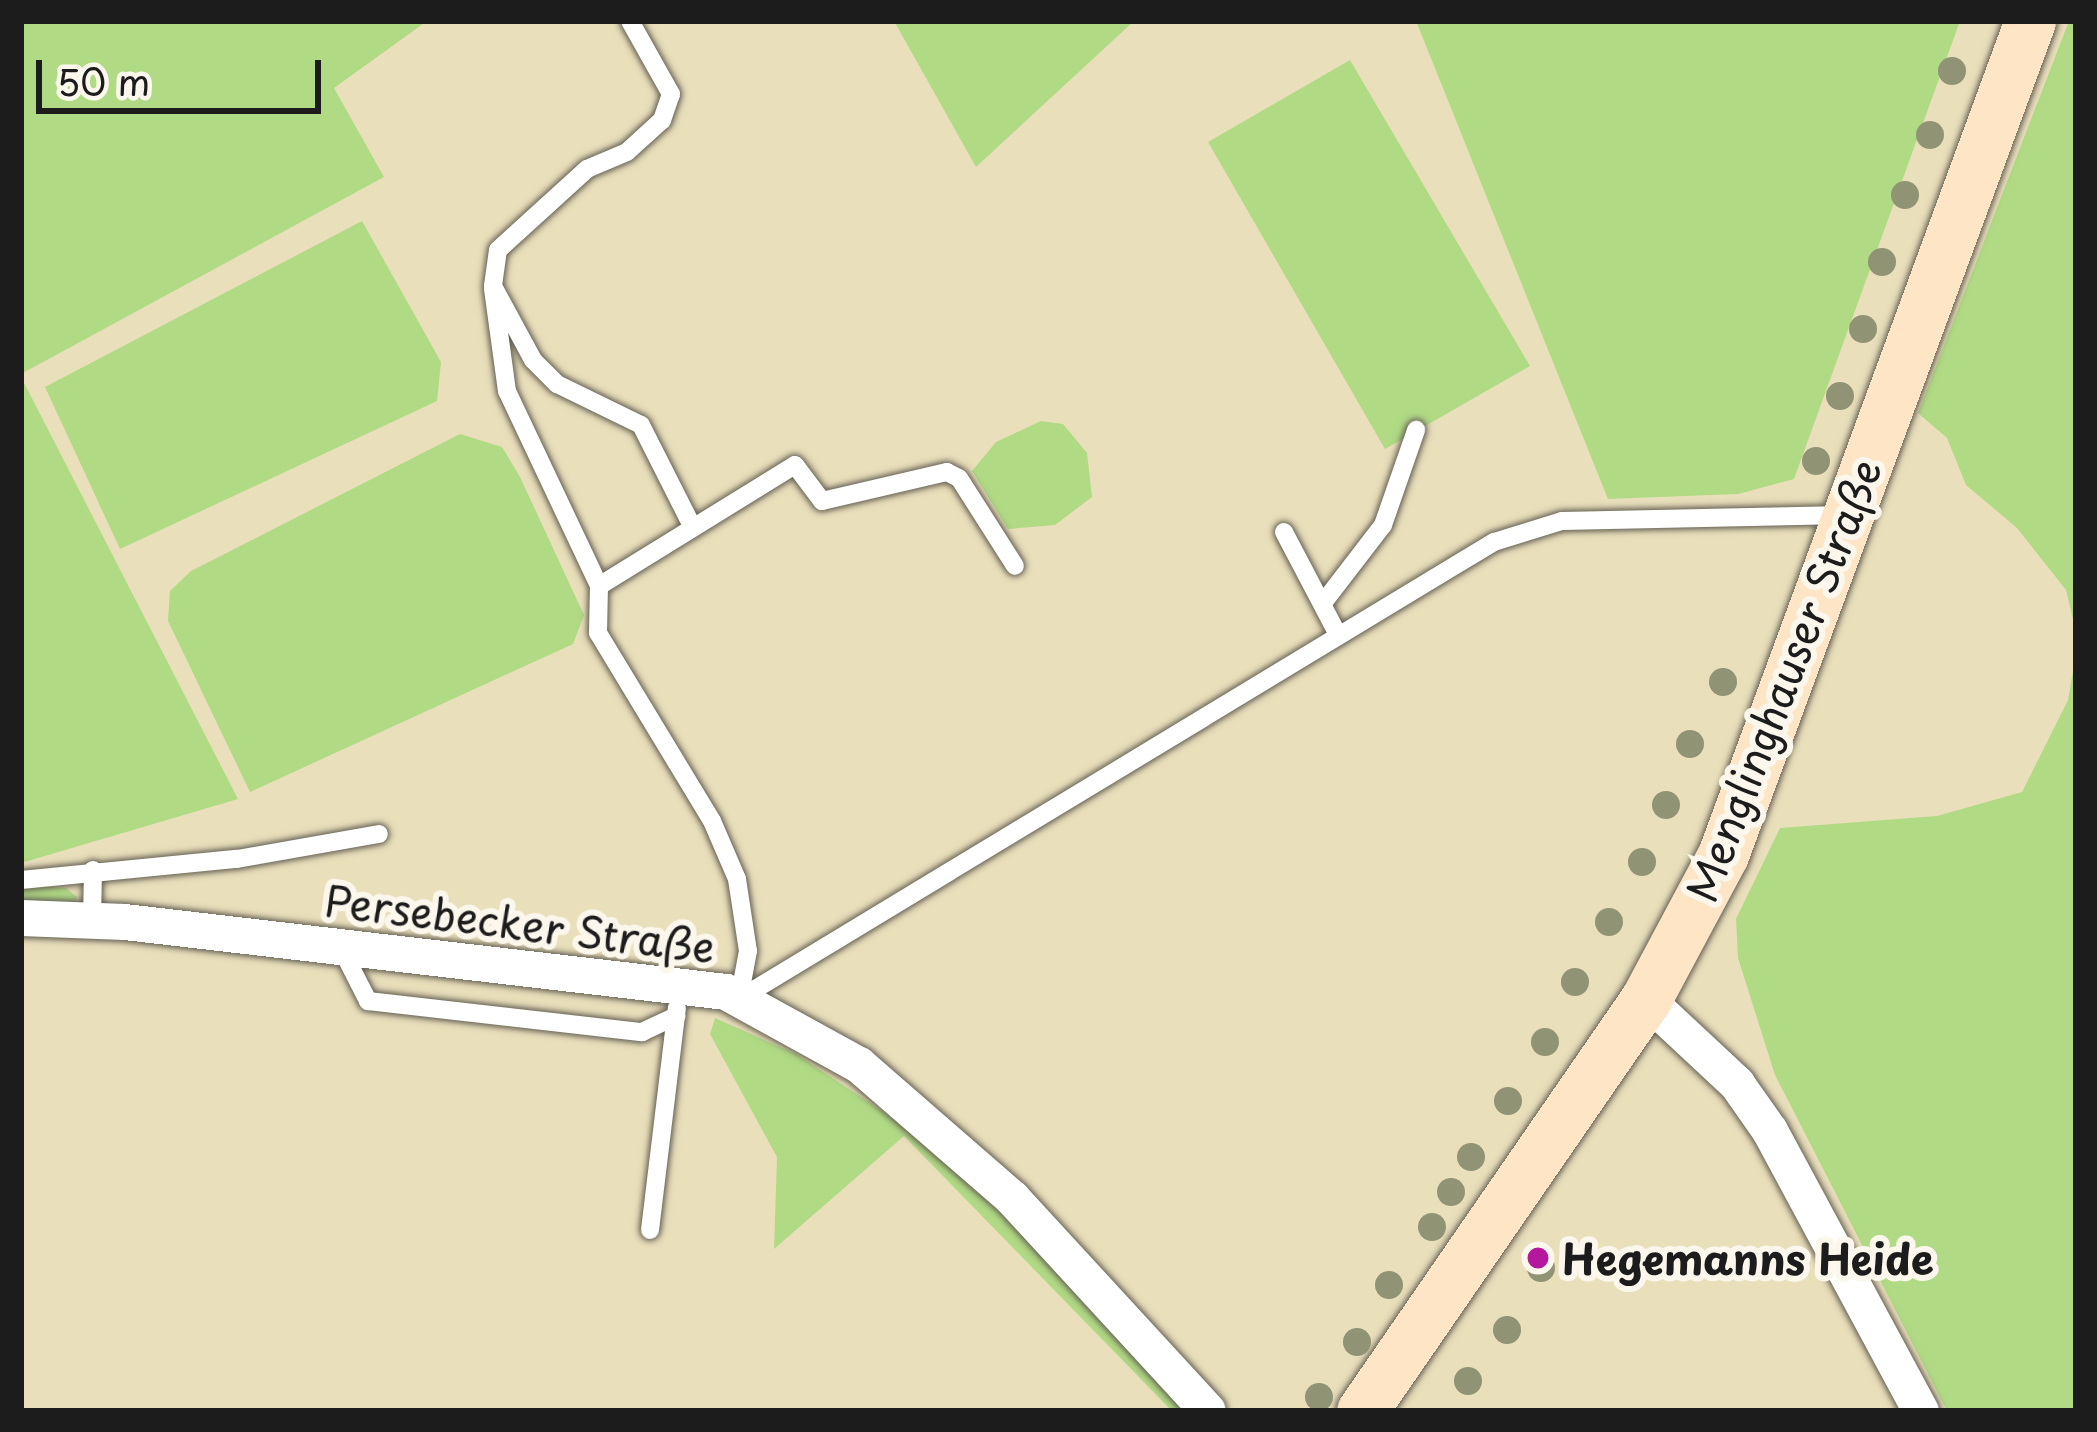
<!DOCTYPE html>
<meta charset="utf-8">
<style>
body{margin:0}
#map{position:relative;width:2097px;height:1432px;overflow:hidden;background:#eadfbb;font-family:"Playpen Sans",sans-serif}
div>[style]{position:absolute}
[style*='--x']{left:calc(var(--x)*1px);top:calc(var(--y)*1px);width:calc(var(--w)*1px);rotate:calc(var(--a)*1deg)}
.green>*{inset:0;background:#b1da85}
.roads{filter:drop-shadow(0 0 3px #646054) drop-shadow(0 0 3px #646054)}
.lane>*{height:18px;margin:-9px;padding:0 9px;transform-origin:9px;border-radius:9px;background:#fff}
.street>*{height:36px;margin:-18px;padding:0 18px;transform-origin:18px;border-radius:18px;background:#fff}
.secondary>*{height:51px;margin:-25.5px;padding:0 25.5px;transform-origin:25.5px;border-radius:25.5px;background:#fde5c5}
.trees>*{width:28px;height:28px;margin:-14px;border-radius:50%;background:#919375}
.dots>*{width:33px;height:33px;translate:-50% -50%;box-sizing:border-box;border:6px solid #fbf7ec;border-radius:50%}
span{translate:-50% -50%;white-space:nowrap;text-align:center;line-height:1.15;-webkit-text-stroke:12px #fbf7ec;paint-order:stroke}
.street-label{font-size:42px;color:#1c1c1c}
.poi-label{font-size:42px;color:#1c1c1c;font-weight:700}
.left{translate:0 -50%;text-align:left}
.frame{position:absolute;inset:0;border:24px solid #1c1c1c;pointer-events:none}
.scale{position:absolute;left:36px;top:60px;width:285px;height:54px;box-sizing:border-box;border:6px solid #1c1c1c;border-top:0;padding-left:15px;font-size:36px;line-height:42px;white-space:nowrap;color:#1c1c1c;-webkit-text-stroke:9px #fbf7ec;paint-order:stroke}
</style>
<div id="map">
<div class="green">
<div style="clip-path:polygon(21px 21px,427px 21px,334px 88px,384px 177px,21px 374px)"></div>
<div style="clip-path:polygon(894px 21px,1134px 21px,976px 167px)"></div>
<div style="clip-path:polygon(1416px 21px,1960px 21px,1794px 479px,1738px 494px,1608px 499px)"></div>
<div style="clip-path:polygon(2069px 21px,2076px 21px,2076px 632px,2066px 590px,2017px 528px,1966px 485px,1947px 438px,1918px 413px)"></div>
<div style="clip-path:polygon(1350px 60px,1530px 366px,1385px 449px,1208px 142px)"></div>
<div style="clip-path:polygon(362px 221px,441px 362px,437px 401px,120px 549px,45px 387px)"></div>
<div style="clip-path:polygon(21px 377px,238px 799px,21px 863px)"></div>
<div style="clip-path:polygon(1041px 421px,1063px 424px,1087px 453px,1092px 497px,1055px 525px,1008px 529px,972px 471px,996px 442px)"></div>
<div style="clip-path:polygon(460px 434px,502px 447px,520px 477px,584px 615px,573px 644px,250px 792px,168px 621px,170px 591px,191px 571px)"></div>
<div style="clip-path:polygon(2076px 654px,2076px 1411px,1947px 1411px,1775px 1075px,1738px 958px,1736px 919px,1780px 828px,1937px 816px,2022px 792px,2068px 700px)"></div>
<div style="clip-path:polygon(40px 886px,66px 888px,77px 897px,75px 903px,21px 902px,21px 890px)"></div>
<div style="clip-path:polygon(715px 1018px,796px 1054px,911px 1130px,988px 1200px,1189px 1411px,1172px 1411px,904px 1136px,774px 1249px,777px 1157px,710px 1034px)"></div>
</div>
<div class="roads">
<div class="lane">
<div style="--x:630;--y:21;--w:84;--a:60.7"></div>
<div style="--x:671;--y:94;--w:28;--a:109"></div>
<div style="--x:662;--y:120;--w:47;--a:137.6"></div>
<div style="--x:627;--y:152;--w:43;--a:157"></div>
<div style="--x:587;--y:169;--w:120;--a:137.7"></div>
<div style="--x:498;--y:250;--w:36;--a:98"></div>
<div style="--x:493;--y:286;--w:84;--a:61.6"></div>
<div style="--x:533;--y:360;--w:34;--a:45"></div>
<div style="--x:557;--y:384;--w:93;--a:26"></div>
<div style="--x:641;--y:425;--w:115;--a:63.2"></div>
<div style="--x:493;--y:289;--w:103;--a:82.2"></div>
<div style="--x:507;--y:391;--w:216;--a:64.7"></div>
<div style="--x:1284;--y:532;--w:112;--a:62.3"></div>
<div style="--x:1323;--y:603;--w:98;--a:-52.4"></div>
<div style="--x:1383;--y:525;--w:101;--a:-70.8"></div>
<div style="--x:21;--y:880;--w:217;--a:-5.6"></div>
<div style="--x:237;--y:859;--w:144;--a:-10"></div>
<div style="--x:92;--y:921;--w:51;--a:-88.9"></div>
<div style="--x:340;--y:946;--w:62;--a:63"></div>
<div style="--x:368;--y:1001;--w:276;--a:6.5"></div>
<div style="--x:642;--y:1032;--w:38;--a:-25"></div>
<div style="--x:739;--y:999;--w:883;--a:-31.19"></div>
<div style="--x:1494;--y:542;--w:71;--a:-17.2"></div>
<div style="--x:1562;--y:521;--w:283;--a:-1.2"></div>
<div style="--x:739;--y:999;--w:49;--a:-79.4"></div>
<div style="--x:748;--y:951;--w:73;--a:-98.7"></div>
<div style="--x:737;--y:879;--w:63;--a:-113.3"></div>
<div style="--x:712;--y:821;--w:220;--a:-121.2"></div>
<div style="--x:598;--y:633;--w:47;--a:-88.8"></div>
<div style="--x:599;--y:586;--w:230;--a:-31.7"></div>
<div style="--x:795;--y:465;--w:45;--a:53.1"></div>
<div style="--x:822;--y:501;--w:128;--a:-13.1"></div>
<div style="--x:947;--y:472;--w:13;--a:27"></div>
<div style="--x:959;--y:478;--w:104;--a:57.5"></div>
<div style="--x:650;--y:1230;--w:224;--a:-83.1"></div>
</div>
<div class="street">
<div style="--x:21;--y:918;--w:104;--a:2.2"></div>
<div style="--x:125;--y:922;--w:605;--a:6.64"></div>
<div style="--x:726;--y:992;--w:152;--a:28.8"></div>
<div style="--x:859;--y:1065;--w:203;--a:41"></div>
<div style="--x:1012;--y:1198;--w:289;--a:47.4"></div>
<div style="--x:1646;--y:999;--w:125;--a:43"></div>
<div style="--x:1737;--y:1084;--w:57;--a:54.9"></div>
<div style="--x:1770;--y:1131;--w:318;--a:61.7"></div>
</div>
<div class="secondary">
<div style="--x:1362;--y:1411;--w:500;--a:-55.42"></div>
<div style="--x:1646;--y:999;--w:163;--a:-61.9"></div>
<div style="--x:1723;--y:855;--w:889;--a:-69.79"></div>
</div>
</div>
<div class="trees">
<div style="left:1952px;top:71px"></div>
<div style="left:1930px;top:135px"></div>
<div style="left:1905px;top:195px"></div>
<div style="left:1882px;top:262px"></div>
<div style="left:1863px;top:329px"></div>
<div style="left:1840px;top:396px"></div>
<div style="left:1816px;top:461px"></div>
<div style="left:1723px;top:682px"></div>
<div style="left:1690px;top:744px"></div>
<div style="left:1666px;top:805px"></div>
<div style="left:1642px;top:862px"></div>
<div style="left:1609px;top:922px"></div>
<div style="left:1575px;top:982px"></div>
<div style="left:1545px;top:1042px"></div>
<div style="left:1508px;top:1101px"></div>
<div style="left:1471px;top:1157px"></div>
<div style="left:1451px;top:1192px"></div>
<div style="left:1432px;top:1227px"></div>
<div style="left:1541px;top:1268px"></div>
<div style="left:1389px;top:1285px"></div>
<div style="left:1507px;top:1330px"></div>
<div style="left:1357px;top:1342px"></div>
<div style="left:1468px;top:1381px"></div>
<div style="left:1319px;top:1397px"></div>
</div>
<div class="dots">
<div style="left:1538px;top:1258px;background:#b5179e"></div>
</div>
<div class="street-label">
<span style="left:1783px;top:680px;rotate:-69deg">Menglinghauser Straße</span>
<span style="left:520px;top:923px;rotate:7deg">Persebecker Straße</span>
</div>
<div class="poi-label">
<span class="left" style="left:1562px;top:1258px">Hegemanns Heide</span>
</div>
<div class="frame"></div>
<div class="scale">50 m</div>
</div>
